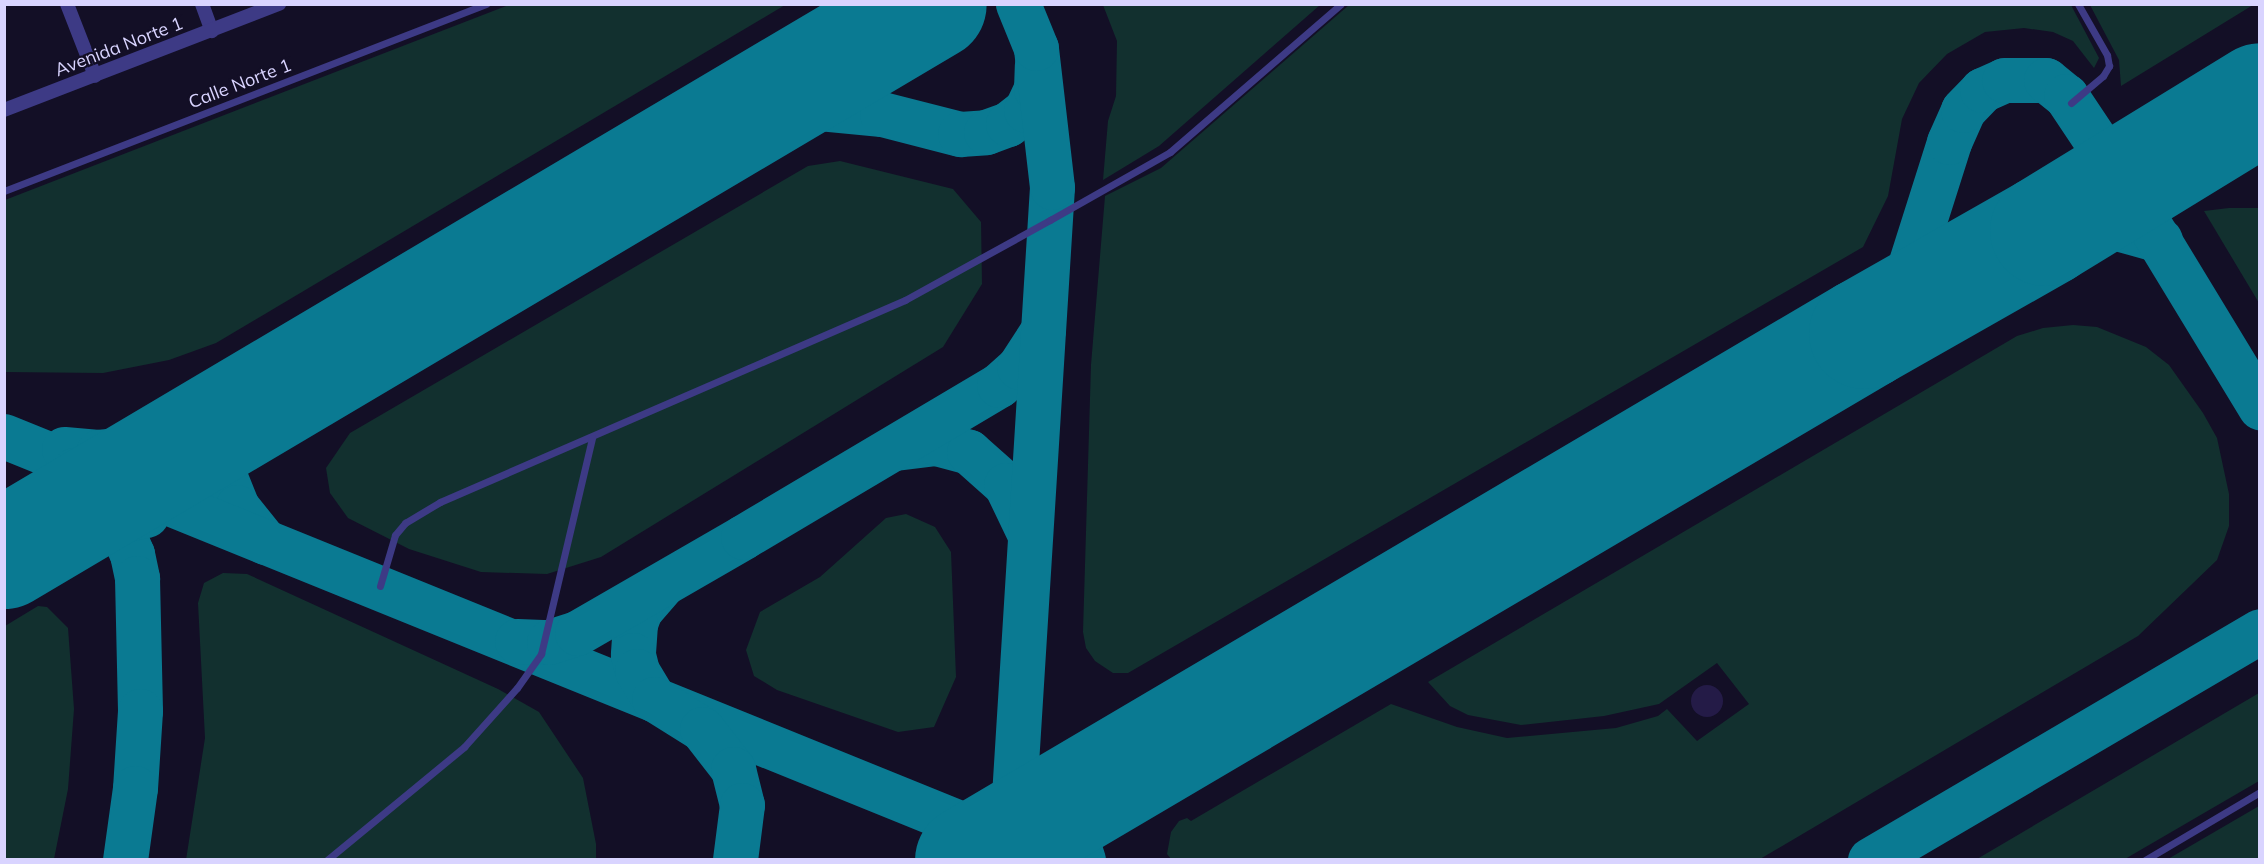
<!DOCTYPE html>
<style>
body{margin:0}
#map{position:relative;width:2264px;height:864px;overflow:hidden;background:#130f26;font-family:Mulish,sans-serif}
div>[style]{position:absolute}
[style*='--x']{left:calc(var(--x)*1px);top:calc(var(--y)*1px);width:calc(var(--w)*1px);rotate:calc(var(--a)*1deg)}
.green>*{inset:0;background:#12302f}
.taxiway>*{height:45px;margin:-22.5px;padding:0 22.5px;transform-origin:22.5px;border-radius:22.5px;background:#0a7a92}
.runway>*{height:111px;margin:-55.5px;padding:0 55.5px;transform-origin:55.5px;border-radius:55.5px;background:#0a7a92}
.building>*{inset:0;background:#241b47}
.round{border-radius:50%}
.lane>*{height:7px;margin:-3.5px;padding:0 3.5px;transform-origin:3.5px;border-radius:3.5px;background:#3d3a85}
.street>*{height:14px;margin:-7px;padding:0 7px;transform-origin:7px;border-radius:7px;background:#3d3a85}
span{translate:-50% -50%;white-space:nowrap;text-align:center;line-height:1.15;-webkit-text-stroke:4.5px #130f26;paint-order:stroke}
.street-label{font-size:18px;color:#d9d4ff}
.frame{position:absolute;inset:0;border:6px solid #d9d4ff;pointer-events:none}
</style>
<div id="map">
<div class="green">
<div style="clip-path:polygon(511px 4px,785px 5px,216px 343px,169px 360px,103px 373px,5px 372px,5px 200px)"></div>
<div style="clip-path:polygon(1103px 5px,1320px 5px,1159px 146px,1103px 180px,1108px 121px,1116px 96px,1117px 41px)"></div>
<div style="clip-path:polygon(1349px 5px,2071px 5px,2099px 58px,2094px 68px,2073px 41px,2053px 32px,2024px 28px,1985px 32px,1947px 54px,1919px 83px,1902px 119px,1888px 196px,1863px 247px,1128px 673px,1113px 673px,1095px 661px,1086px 648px,1083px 632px,1091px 365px,1105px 196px,1161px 168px)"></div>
<div style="clip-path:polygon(2090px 5px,2253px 5px,2121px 86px,2119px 60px)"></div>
<div style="clip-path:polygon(840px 161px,953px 189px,981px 222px,982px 284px,943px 347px,601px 557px,547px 574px,481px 572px,409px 549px,348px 518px,330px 493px,326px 468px,350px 433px,808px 166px)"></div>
<div style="clip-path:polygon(2229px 208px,2259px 208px,2259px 303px,2204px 211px)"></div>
<div style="clip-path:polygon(2073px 325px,2097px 327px,2146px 347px,2169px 365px,2203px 413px,2217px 438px,2229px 494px,2229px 526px,2217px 560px,2138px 636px,1760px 859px,1171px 859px,1167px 854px,1171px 832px,1179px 821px,1187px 818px,1191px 821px,1391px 704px,1457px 727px,1507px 738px,1616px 728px,1658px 716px,1667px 709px,1697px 741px,1749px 704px,1717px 663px,1659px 704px,1604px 716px,1521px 725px,1468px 715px,1450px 706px,1428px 682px,2017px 336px,2043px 328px)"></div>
<div style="clip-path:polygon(906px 514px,935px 527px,951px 552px,956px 677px,934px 727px,898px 732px,777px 690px,754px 676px,746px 650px,760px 612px,820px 577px,886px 518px)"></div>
<div style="clip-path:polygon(223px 573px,247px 574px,498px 689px,539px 712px,583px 778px,596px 844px,596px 860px,186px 860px,205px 738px,198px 603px,204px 583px)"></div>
<div style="clip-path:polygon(38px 606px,47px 607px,68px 628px,74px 709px,68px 789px,54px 859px,5px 859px,5px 626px)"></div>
<div style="clip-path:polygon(2259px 693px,2259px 781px,2125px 859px,1977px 859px)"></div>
<div style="clip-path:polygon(2259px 806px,2259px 859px,2168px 859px)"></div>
</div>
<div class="taxiway">
<div style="--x:2204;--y:131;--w:57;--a:-12.1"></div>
<div style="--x:707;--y:139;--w:55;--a:-24.7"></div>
<div style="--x:757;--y:116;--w:53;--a:-9.8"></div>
<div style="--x:809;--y:107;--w:73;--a:5.5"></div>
<div style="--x:882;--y:114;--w:81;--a:14.4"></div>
<div style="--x:960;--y:134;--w:26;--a:-4"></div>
<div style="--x:986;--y:132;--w:23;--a:-20"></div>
<div style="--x:1008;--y:124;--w:23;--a:-38"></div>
<div style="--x:1026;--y:110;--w:23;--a:-65"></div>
<div style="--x:1036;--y:89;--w:24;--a:-88"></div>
<div style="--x:2045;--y:230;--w:44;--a:-9.2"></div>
<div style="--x:2088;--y:223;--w:18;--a:6"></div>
<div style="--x:2106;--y:225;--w:56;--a:15.5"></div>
<div style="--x:1864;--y:333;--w:33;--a:-41"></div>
<div style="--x:1889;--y:311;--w:34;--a:-62"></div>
<div style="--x:1905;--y:281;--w:146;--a:-72.4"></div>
<div style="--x:1949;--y:142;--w:35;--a:-66"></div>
<div style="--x:1963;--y:110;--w:28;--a:-46"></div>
<div style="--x:1982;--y:90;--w:24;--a:-24"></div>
<div style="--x:2004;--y:80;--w:42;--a:0"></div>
<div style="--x:2046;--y:80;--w:26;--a:39"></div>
<div style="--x:2066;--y:96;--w:101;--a:56.3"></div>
<div style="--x:2122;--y:180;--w:266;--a:58.7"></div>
<div style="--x:258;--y:403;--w:45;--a:131.4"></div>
<div style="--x:228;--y:437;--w:31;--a:103"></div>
<div style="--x:221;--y:467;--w:43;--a:68.2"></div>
<div style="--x:237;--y:507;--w:45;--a:51.3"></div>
<div style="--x:4;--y:436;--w:1130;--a:22.05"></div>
<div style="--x:895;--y:448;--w:41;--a:-7"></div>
<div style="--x:936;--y:443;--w:34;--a:15"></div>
<div style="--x:969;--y:452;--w:50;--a:41.7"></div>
<div style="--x:1006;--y:485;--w:53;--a:64.4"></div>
<div style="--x:64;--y:449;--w:34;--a:5"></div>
<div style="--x:98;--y:452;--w:50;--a:-5.7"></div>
<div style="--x:148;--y:447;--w:69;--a:-15"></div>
<div style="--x:74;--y:470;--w:50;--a:43.4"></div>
<div style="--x:110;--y:504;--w:55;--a:66.3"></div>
<div style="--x:132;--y:554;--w:25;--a:78"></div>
<div style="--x:137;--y:578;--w:133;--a:88.7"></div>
<div style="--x:140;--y:711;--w:77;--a:93.7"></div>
<div style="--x:135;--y:788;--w:73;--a:97.9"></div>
<div style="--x:4;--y:554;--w:69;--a:-19.5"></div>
<div style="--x:69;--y:531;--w:79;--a:-11.7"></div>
<div style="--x:661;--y:586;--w:32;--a:131"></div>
<div style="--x:640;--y:610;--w:15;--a:110"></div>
<div style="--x:635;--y:624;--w:31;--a:94"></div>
<div style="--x:633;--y:655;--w:16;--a:76"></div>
<div style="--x:637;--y:671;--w:33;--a:59"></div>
<div style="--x:654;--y:699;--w:57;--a:32"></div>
<div style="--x:702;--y:729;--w:51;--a:52.2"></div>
<div style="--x:733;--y:769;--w:37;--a:76"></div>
<div style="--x:742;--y:805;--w:55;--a:97.3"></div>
<div style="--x:517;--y:641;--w:32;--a:2"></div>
<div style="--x:549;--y:642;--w:29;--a:-18"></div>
<div style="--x:577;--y:633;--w:192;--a:-30"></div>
<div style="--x:743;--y:537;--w:298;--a:-30.7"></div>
<div style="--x:999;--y:385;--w:27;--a:-42"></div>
<div style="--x:1019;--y:367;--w:44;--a:-57"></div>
<div style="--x:986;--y:814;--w:43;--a:-5.3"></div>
<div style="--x:1029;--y:810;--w:70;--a:-20"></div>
<div style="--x:1010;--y:860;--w:674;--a:-86.43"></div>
<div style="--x:1052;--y:187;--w:140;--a:-96.6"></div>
<div style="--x:1036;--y:48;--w:48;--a:-112.2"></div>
<div style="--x:1083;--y:860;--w:16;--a:-108"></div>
<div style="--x:1078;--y:845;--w:33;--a:-85"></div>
<div style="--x:1081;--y:812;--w:17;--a:-59"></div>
<div style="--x:1090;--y:797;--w:29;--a:-44"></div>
<div style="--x:1870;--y:860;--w:452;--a:-30.4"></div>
</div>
<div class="runway">
<div style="--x:4;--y:553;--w:1077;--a:-30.64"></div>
<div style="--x:970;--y:860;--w:1038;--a:-30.52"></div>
<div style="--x:1864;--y:333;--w:208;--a:-29.6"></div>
<div style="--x:2045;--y:230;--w:252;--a:-31.5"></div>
</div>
<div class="building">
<div class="round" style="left:1691px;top:685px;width:32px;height:32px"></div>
</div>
<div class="lane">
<div style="--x:2071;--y:103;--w:42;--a:-40.2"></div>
<div style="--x:2103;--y:76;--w:12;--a:-59"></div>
<div style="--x:2109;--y:66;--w:11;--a:-100"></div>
<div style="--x:2107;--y:55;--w:59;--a:-119.6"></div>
<div style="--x:4;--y:191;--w:517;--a:-21.2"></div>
<div style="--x:380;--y:586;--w:53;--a:-73.6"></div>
<div style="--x:395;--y:535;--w:16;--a:-50"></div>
<div style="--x:405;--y:523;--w:41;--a:-31"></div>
<div style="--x:440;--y:502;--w:507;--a:-23.48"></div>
<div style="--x:905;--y:300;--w:166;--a:-28.9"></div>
<div style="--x:1050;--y:220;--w:138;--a:-29.5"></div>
<div style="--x:1170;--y:152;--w:226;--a:-40.9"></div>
<div style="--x:327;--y:860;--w:178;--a:-39.5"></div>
<div style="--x:464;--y:747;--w:79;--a:-48.1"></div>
<div style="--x:517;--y:688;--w:42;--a:-54.8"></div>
<div style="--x:541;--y:654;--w:222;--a:-76.7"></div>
<div style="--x:2145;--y:860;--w:134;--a:-30.6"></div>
</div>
<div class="street">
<div style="--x:67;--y:4;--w:77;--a:68.7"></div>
<div style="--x:202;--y:4;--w:29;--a:70"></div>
<div style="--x:4;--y:110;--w:295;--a:-21.1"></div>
</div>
<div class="street-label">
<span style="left:119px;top:47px;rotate:-21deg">Avenida Norte 1</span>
<span style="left:240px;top:84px;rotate:-21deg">Calle Norte 1</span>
</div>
<div class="frame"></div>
</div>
